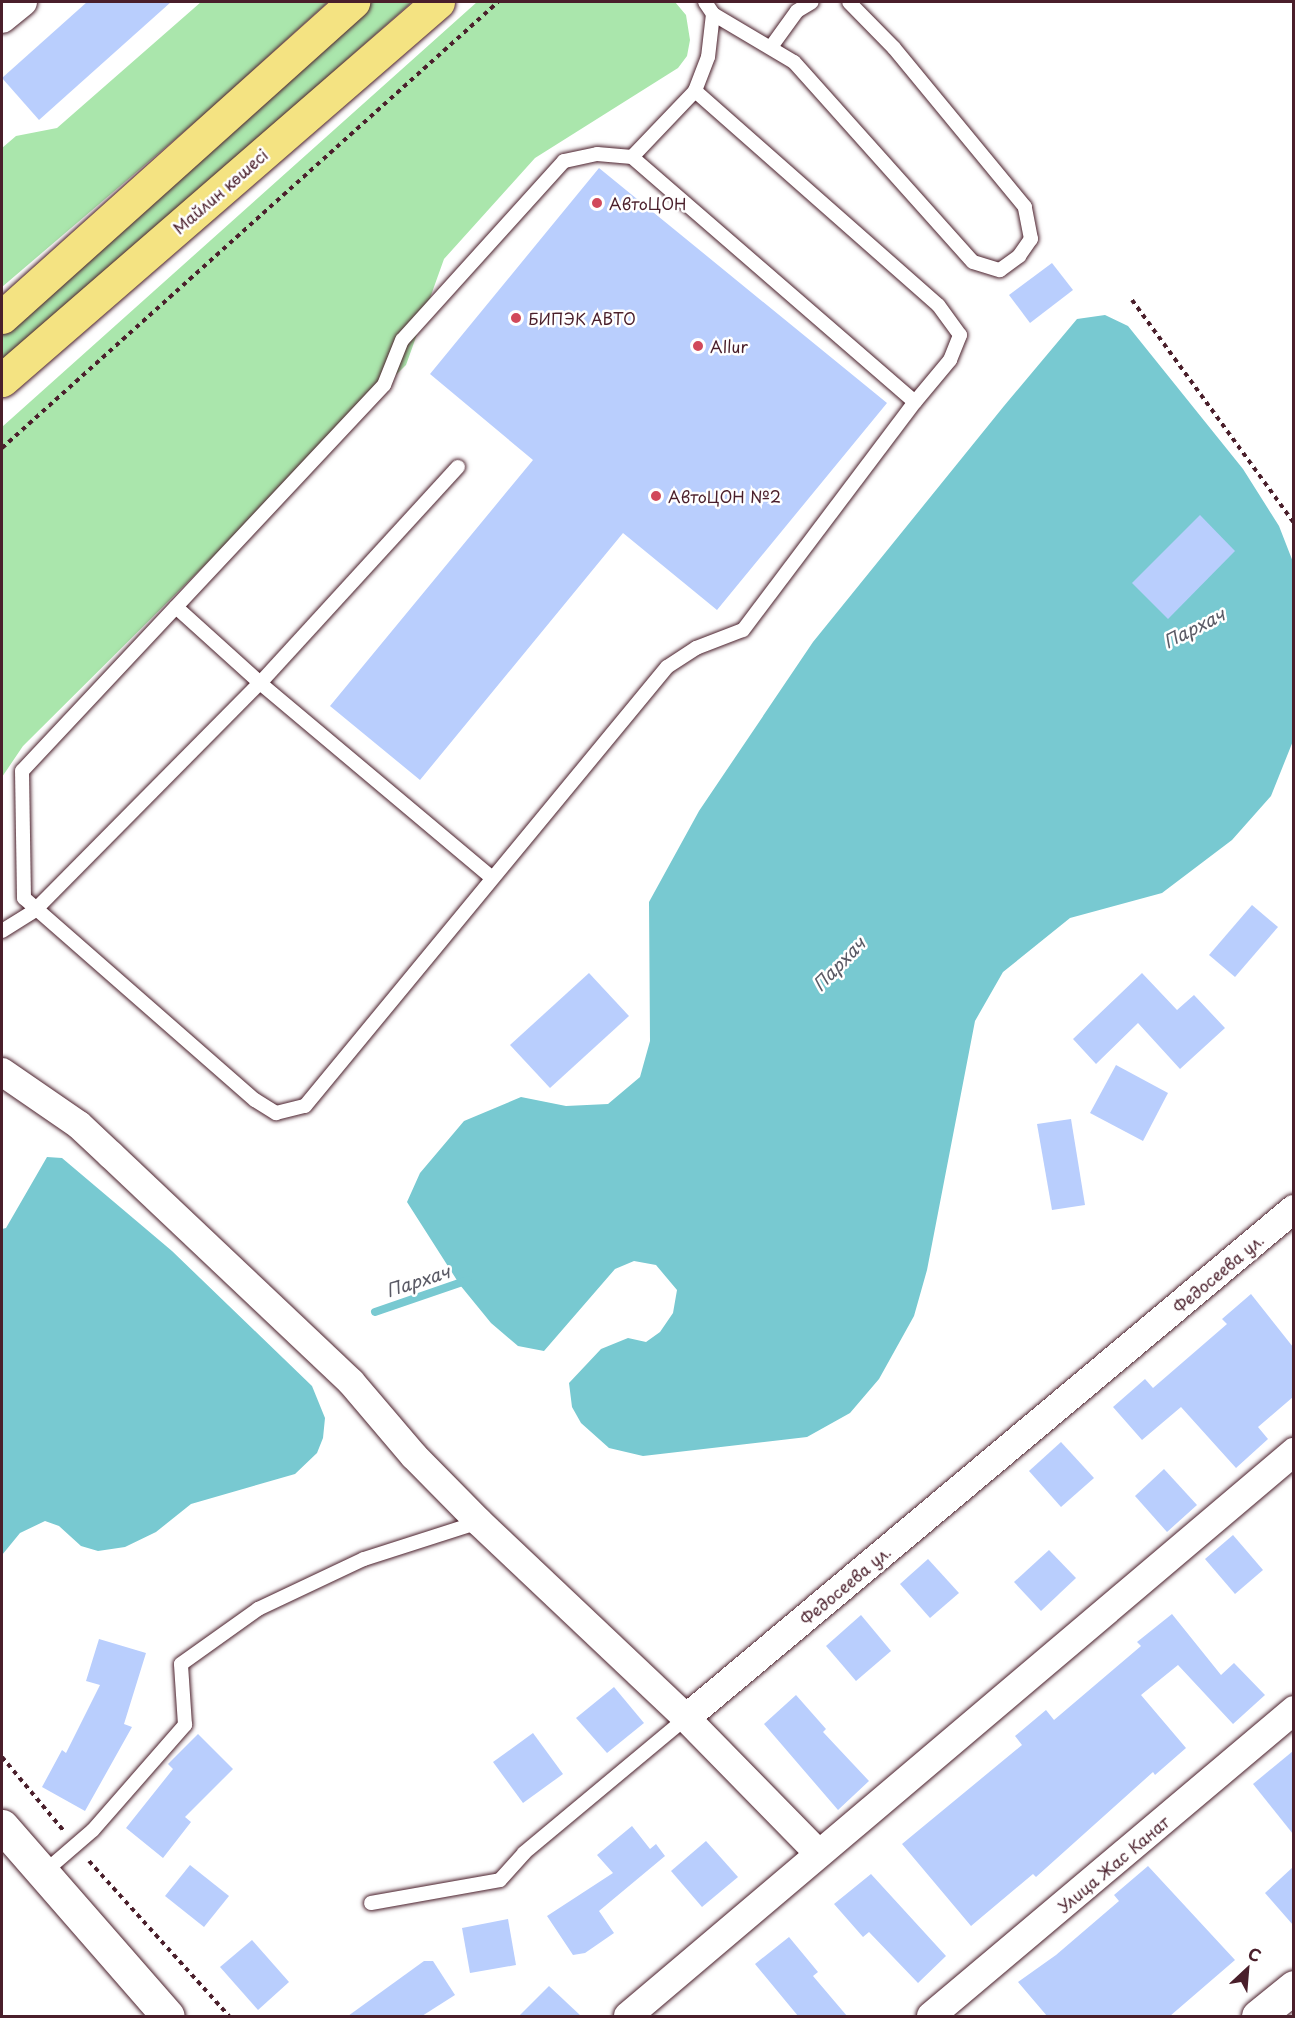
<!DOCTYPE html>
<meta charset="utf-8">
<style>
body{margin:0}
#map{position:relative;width:1295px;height:2018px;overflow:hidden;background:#fff;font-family:"Playpen Sans",sans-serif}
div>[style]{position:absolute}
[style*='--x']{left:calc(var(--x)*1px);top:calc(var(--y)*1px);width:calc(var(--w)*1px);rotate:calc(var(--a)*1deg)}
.green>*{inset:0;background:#aae6ac}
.water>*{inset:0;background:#78c9d1}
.stream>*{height:8px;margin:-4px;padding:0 4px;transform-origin:4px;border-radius:4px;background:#78c9d1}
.building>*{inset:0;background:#b9cefd}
.path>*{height:4px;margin-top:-2px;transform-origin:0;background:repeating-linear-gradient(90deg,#4a1f2b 0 4.5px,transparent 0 9px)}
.roads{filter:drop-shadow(0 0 2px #4a1f2b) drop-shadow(0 0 2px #4a1f2b)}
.lane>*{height:14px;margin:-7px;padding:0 7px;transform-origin:7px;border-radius:7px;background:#fff}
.street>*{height:28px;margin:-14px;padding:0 14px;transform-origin:14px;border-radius:14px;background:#fff}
.secondary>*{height:33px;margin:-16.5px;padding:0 16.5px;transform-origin:16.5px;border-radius:16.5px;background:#fff}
.primary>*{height:33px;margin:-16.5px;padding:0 16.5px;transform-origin:16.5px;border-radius:16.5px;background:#f4e382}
.dots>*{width:16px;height:16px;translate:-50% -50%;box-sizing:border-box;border:3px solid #fff;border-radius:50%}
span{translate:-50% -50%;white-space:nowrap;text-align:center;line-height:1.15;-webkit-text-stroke:5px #fff;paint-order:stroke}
.street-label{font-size:16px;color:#4a1f2b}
.poi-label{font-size:16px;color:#4a1f2b}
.left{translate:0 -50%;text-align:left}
.water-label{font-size:18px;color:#5a5a65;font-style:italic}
.frame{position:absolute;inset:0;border:3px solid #4a1f2b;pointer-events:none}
.north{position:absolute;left:1217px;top:1940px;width:60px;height:60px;-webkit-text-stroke:4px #fff;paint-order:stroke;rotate:26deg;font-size:16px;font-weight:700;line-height:24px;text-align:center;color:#4a1f2b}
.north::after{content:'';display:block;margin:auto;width:21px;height:27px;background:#4a1f2b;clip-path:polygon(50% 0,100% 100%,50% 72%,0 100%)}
</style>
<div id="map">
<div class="green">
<div style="clip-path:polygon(201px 2px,328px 2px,207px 112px,2px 287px,2px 148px,16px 136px,57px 128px)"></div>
<div style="clip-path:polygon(370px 2px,412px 2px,2px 365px,2px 328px)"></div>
<div style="clip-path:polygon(477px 2px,675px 2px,686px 15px,690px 40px,687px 56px,678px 68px,535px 158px,444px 259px,406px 365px,23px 746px,2px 777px,2px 427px)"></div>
</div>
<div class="water">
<div style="clip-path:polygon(1105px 315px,1128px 326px,1243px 469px,1279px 526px,1293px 562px,1293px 741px,1271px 796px,1232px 840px,1162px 893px,1070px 918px,1003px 972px,975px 1021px,927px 1270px,914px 1316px,879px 1379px,850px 1413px,807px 1437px,643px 1456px,609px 1448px,581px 1423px,572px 1407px,569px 1383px,601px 1349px,628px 1338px,646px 1342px,660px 1332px,673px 1313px,677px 1290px,656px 1265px,634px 1261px,615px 1269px,544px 1351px,518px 1346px,491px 1323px,460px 1285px,407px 1202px,420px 1173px,464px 1121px,521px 1097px,566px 1106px,608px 1104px,640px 1077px,650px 1041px,649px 902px,699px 811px,813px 642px,1004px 406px,1077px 319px)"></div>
<div style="clip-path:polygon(47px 1157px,62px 1158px,172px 1251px,312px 1386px,325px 1418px,323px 1438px,317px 1453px,295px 1474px,191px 1504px,156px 1532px,125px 1547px,98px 1551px,81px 1546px,59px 1526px,45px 1521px,20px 1533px,2px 1555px,2px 1229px,6px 1228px)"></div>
</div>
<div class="stream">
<div style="--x:375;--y:1312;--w:98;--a:-19"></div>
</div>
<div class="building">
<div style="clip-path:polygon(87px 2px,171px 2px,39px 120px,2px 78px)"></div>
<div style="clip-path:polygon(599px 168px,887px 403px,717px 610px,623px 533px,420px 780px,330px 706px,533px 460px,430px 374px)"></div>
<div style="clip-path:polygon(1052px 263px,1073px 290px,1030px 323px,1009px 295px)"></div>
<div style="clip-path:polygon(1200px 515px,1235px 551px,1168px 619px,1132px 583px)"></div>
<div style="clip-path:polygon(1252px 905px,1278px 927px,1235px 977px,1209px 955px)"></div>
<div style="clip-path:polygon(589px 973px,629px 1016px,550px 1088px,510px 1045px)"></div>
<div style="clip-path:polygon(1142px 973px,1177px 1010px,1194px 995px,1225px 1028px,1180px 1069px,1138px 1023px,1096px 1064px,1073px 1039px)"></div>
<div style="clip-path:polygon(1116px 1065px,1168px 1093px,1143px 1141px,1090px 1113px)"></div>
<div style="clip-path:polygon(1071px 1119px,1085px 1205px,1052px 1210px,1037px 1124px)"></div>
<div style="clip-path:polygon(1251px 1294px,1293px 1347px,1293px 1397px,1258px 1427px,1268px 1439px,1236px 1468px,1181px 1407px,1142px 1440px,1113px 1407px,1145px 1379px,1153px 1388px,1227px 1324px,1222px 1319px)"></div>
<div style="clip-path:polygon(1061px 1442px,1094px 1478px,1061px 1507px,1029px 1471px)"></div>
<div style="clip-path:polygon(1164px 1469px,1197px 1505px,1167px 1532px,1135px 1496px)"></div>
<div style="clip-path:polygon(1233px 1535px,1263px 1570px,1235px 1594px,1205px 1559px)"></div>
<div style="clip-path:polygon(1049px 1550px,1076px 1578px,1041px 1611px,1014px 1582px)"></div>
<div style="clip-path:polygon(928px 1559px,959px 1593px,930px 1618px,900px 1584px)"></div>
<div style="clip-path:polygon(1172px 1614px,1221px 1675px,1234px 1663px,1265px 1695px,1233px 1724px,1178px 1665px,1141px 1695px,1186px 1748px,1155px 1775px,1153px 1772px,1036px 1877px,1033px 1874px,971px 1926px,902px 1844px,1022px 1745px,1015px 1736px,1046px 1710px,1054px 1720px,1141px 1646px,1137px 1642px)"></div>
<div style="clip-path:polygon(861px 1615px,891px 1651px,856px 1681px,826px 1646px)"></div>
<div style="clip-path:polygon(99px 1639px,146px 1653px,124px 1724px,132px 1727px,85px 1811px,42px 1787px,62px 1750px,66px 1753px,100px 1685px,86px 1681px)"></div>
<div style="clip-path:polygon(614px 1687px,644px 1723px,607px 1753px,576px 1718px)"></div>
<div style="clip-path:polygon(796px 1695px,826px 1729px,823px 1732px,869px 1781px,838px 1810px,764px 1724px)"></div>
<div style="clip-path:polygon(533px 1733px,563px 1774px,523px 1803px,493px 1762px)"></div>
<div style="clip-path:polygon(198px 1734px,233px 1769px,185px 1817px,191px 1822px,163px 1858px,126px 1828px,173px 1769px,168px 1764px)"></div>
<div style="clip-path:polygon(1293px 1751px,1293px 1834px,1253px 1784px)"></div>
<div style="clip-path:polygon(632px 1826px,650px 1849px,656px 1844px,665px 1856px,599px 1911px,614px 1933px,585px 1953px,573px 1955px,547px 1916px,613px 1873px,597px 1855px)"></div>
<div style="clip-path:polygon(706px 1841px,738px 1877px,702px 1907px,671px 1871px)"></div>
<div style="clip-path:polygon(190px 1865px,229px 1896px,204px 1927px,165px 1896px)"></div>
<div style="clip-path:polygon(1148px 1866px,1235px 1960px,1170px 2016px,1047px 2016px,1018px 1982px,1056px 1955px,1119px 1901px,1114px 1895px)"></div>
<div style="clip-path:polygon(1293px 1867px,1293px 1925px,1265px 1893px)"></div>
<div style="clip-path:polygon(871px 1874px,946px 1956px,918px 1983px,869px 1932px,863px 1937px,834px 1904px)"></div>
<div style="clip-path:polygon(508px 1919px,516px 1965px,470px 1973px,462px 1928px)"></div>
<div style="clip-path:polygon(789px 1937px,818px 1972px,813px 1976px,847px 2016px,798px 2016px,755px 1964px)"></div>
<div style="clip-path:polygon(252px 1940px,289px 1982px,258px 2010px,220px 1967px)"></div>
<div style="clip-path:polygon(424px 1961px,433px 1961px,455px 1995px,422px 2016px,348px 2016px)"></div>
<div style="clip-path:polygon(549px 1986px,581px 2016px,519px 2016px)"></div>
</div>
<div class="path">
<div style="--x:1132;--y:300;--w:276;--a:54"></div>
<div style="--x:2;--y:448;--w:667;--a:-41.96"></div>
<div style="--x:2;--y:1757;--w:95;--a:50.1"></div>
<div style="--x:89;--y:1861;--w:209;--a:47.9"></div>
</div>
<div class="roads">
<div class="lane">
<div style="--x:705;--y:2;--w:14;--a:56"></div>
<div style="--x:713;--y:14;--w:94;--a:30.7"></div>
<div style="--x:794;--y:62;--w:268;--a:48.2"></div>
<div style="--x:973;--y:262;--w:28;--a:17"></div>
<div style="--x:1000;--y:270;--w:24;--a:-36"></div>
<div style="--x:1019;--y:256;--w:21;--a:-55"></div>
<div style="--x:1031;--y:239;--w:33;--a:-101"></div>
<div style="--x:1025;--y:207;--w:206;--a:-129.5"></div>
<div style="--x:894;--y:48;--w:64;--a:-134.4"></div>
<div style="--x:713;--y:14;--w:43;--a:96.6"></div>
<div style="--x:708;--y:57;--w:36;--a:111"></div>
<div style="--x:695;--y:91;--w:91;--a:133.7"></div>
<div style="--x:632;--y:157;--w:35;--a:-175"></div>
<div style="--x:597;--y:154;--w:34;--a:168"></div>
<div style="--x:564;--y:161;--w:241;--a:132.1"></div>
<div style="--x:402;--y:340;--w:48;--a:111.8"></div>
<div style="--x:384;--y:385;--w:529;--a:133.16"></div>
<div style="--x:22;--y:771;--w:127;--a:89.1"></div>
<div style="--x:24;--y:898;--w:307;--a:41.2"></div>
<div style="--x:255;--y:1100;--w:25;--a:32"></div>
<div style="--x:276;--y:1113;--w:30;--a:-14"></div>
<div style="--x:305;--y:1106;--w:569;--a:-50.49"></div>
<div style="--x:667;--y:667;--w:35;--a:-33"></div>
<div style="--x:696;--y:648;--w:50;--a:-21"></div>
<div style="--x:743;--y:630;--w:286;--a:-53"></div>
<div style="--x:771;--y:47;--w:44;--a:-54.2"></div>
<div style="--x:797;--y:11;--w:17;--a:-31"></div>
<div style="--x:632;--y:157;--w:374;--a:40.9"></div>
<div style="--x:915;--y:402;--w:55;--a:-50.2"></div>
<div style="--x:950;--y:360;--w:27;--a:-68"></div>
<div style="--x:960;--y:335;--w:37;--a:-126"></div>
<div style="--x:938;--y:305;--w:324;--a:-138.6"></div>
<div style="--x:176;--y:607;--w:113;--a:42.1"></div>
<div style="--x:260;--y:683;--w:303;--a:40"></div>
<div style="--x:2;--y:931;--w:39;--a:-32"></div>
<div style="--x:35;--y:910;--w:320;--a:-45.3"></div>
<div style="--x:260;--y:683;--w:293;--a:-47.5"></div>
<div style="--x:42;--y:1874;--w:67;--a:-40.8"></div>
<div style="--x:93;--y:1830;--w:140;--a:-48.8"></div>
<div style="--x:185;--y:1725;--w:61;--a:-93.8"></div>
<div style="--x:181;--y:1664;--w:95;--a:-35.5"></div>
<div style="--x:258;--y:1609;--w:117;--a:-25.3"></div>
<div style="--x:364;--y:1559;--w:121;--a:-17.8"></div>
<div style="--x:371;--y:1903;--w:131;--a:-10.1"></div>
<div style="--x:500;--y:1880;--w:36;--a:-48"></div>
<div style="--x:524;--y:1853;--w:211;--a:-39.8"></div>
</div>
<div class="street">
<div style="--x:2;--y:19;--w:27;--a:-39"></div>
<div style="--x:2;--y:1072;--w:93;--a:34.5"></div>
<div style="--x:79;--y:1125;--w:44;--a:43.2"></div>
<div style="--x:111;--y:1155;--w:330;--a:43.4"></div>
<div style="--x:351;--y:1382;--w:97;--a:49.6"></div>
<div style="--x:414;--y:1456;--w:93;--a:45.4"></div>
<div style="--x:479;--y:1522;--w:285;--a:43.4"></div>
<div style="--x:686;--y:1718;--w:793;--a:-39.94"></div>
<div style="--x:686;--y:1718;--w:190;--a:45.6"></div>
<div style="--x:628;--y:2016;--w:873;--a:-40.26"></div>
<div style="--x:931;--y:2016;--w:475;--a:-40.1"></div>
</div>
<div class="secondary">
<div style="--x:2;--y:1826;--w:252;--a:48.9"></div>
<div style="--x:1258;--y:2016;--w:46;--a:-38.9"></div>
</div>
<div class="primary">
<div style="--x:2;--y:317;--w:472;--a:-41.9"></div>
<div style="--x:2;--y:380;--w:577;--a:-40.92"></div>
</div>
</div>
<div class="dots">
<div style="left:597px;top:203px;background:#d1495b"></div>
<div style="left:516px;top:318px;background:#d1495b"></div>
<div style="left:698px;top:346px;background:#d1495b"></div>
<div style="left:656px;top:496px;background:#d1495b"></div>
</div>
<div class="street-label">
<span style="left:220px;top:191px;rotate:-41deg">Майлин көшесі</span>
<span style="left:1218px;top:1273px;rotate:-40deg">Федосеева ул.</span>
<span style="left:845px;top:1585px;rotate:-40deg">Федосеева ул.</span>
<span style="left:1113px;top:1864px;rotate:-40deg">Улица Жас Канат</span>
</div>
<div class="poi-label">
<span class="left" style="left:609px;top:203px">АвтоЦОН</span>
<span class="left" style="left:528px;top:318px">БИПЭК АВТО</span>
<span class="left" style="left:710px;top:346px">Allur</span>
<span class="left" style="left:668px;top:496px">АвтоЦОН №2</span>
</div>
<div class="water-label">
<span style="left:1194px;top:628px;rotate:-27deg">Пархач</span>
<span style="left:839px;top:964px;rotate:-46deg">Пархач</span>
<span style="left:418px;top:1281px;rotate:-18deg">Пархач</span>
</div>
<div class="frame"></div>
<div class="north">С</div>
</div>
